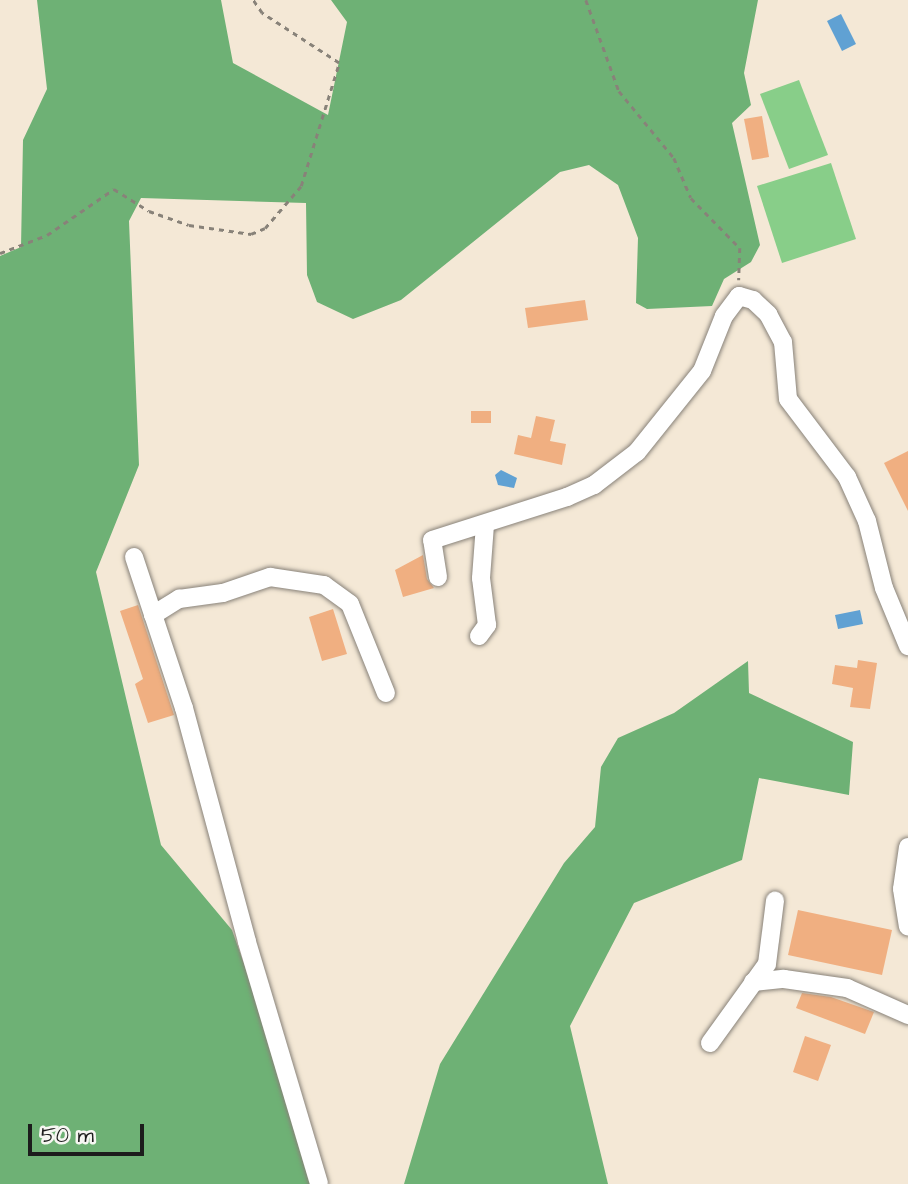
<!DOCTYPE html>
<style>
body{margin:0}
#map{position:relative;width:908px;height:1184px;overflow:hidden;background:#f4e8d6;font-family:"Architects Daughter",sans-serif}
div>[style]{position:absolute}
[style*='--x']{left:calc(var(--x)*1px);top:calc(var(--y)*1px);width:calc(var(--w)*1px);rotate:calc(var(--a)*1deg)}
.green>*{inset:0;background:#88ce89}
.forest>*{inset:0;background:#6eb175}
.water>*{inset:0;background:#60a1d3}
.building>*{inset:0;background:#f0af81}
.path>*{height:2.5px;margin-top:-1.25px;transform-origin:0;background:repeating-linear-gradient(90deg,#888279 0 5px,transparent 0 10px)}
.roads{filter:drop-shadow(0 0 2px #888279) drop-shadow(0 0 2px #888279)}
.minor>*{height:18px;margin:-9px;padding:0 9px;transform-origin:9px;border-radius:9px;background:#fff}
span{translate:-50% -50%;white-space:nowrap;text-align:center;line-height:1.15;-webkit-text-stroke:7px #f6f6f2;paint-order:stroke}
.scale{position:absolute;left:28px;top:1124px;width:116px;height:32px;box-sizing:border-box;border:4px solid #1c1c1c;border-top:0;padding-left:9px;font-size:21px;line-height:24px;white-space:nowrap;color:#1c1c1c;-webkit-text-stroke:5px #f6f6f2;paint-order:stroke}
</style>
<div id="map">
<div class="green">
<div style="clip-path:polygon(799px 80px,828px 155px,789px 169px,760px 94px)"></div>
<div style="clip-path:polygon(831px 163px,856px 239px,782px 263px,757px 186px)"></div>
</div>
<div class="forest">
<div style="clip-path:polygon(37px 0,221px 0,233px 63px,328px 115px,347px 22px,331px 0,758px 0,744px 73px,751px 105px,732px 123px,760px 245px,751px 262px,724px 279px,712px 306px,647px 309px,636px 303px,638px 238px,618px 185px,589px 165px,560px 172px,401px 300px,353px 319px,317px 302px,307px 275px,306px 203px,141px 198px,129px 221px,139px 465px,96px 572px,161px 845px,232px 930px,322px 1184px,0 1184px,0 256px,21px 247px,23px 140px,47px 89px)"></div>
<div style="clip-path:polygon(748px 661px,749px 693px,853px 742px,849px 795px,759px 778px,742px 860px,634px 903px,570px 1026px,608px 1184px,404px 1184px,440px 1064px,564px 863px,595px 827px,601px 767px,618px 738px,674px 713px)"></div>
</div>
<div class="water">
<div style="clip-path:polygon(841px 14px,856px 44px,842px 51px,827px 21px)"></div>
<div style="clip-path:polygon(501px 470px,517px 478px,514px 488px,498px 485px,495px 475px)"></div>
<div style="clip-path:polygon(860px 610px,863px 624px,838px 629px,835px 615px)"></div>
</div>
<div class="building">
<div style="clip-path:polygon(762px 116px,769px 157px,752px 160px,744px 119px)"></div>
<div style="clip-path:polygon(585px 300px,588px 320px,528px 328px,525px 308px)"></div>
<div style="clip-path:polygon(471px 411px,491px 411px,491px 423px,471px 423px)"></div>
<div style="clip-path:polygon(536px 416px,555px 420px,550px 441px,566px 444px,562px 465px,514px 454px,518px 435px,531px 438px)"></div>
<div style="clip-path:polygon(908px 451px,908px 511px,884px 463px)"></div>
<div style="clip-path:polygon(423px 555px,427px 579px,434px 588px,403px 597px,395px 570px)"></div>
<div style="clip-path:polygon(138px 605px,174px 715px,148px 723px,135px 684px,143px 679px,120px 611px)"></div>
<div style="clip-path:polygon(333px 609px,347px 654px,322px 661px,309px 617px)"></div>
<div style="clip-path:polygon(858px 660px,877px 663px,870px 709px,850px 707px,853px 688px,832px 684px,835px 665px,857px 668px)"></div>
<div style="clip-path:polygon(798px 910px,892px 930px,882px 975px,788px 955px)"></div>
<div style="clip-path:polygon(802px 993px,831px 997px,874px 1012px,865px 1034px,796px 1008px)"></div>
<div style="clip-path:polygon(805px 1036px,831px 1045px,818px 1081px,793px 1072px)"></div>
</div>
<div class="path">
<div style="--x:586;--y:0;--w:97;--a:70.1"></div>
<div style="--x:619;--y:91;--w:87;--a:50.6"></div>
<div style="--x:674;--y:158;--w:43;--a:67"></div>
<div style="--x:691;--y:198;--w:70;--a:45.6"></div>
<div style="--x:740;--y:248;--w:32;--a:92"></div>
<div style="--x:0;--y:253;--w:50;--a:-21"></div>
<div style="--x:47;--y:235;--w:81;--a:-34.5"></div>
<div style="--x:114;--y:189;--w:41;--a:32.2"></div>
<div style="--x:149;--y:211;--w:42;--a:19.3"></div>
<div style="--x:189;--y:225;--w:63;--a:8.3"></div>
<div style="--x:251;--y:234;--w:15;--a:-23"></div>
<div style="--x:265;--y:228;--w:55;--a:-49.4"></div>
<div style="--x:301;--y:186;--w:129;--a:-72.8"></div>
<div style="--x:339;--y:63;--w:92;--a:-147"></div>
<div style="--x:262;--y:13;--w:16;--a:-125"></div>
</div>
<div class="roads">
<div class="minor">
<div style="--x:134;--y:557;--w:159;--a:71.7"></div>
<div style="--x:184;--y:708;--w:242;--a:74.9"></div>
<div style="--x:247;--y:942;--w:252;--a:73.4"></div>
<div style="--x:438;--y:577;--w:37;--a:-99"></div>
<div style="--x:432;--y:540;--w:142;--a:-17.7"></div>
<div style="--x:567;--y:497;--w:30;--a:-24"></div>
<div style="--x:594;--y:485;--w:54;--a:-37.5"></div>
<div style="--x:637;--y:452;--w:104;--a:-51.3"></div>
<div style="--x:702;--y:371;--w:59;--a:-68.2"></div>
<div style="--x:724;--y:316;--w:25;--a:-53"></div>
<div style="--x:739;--y:296;--w:15;--a:16"></div>
<div style="--x:753;--y:300;--w:21;--a:43"></div>
<div style="--x:768;--y:314;--w:32;--a:62"></div>
<div style="--x:783;--y:342;--w:57;--a:85"></div>
<div style="--x:788;--y:399;--w:98;--a:52.9"></div>
<div style="--x:847;--y:477;--w:48;--a:65.6"></div>
<div style="--x:867;--y:521;--w:69;--a:75.8"></div>
<div style="--x:884;--y:588;--w:63;--a:67.5"></div>
<div style="--x:153;--y:615;--w:31;--a:-32"></div>
<div style="--x:179;--y:599;--w:44;--a:-7.8"></div>
<div style="--x:223;--y:593;--w:50;--a:-18.8"></div>
<div style="--x:270;--y:577;--w:55;--a:8.4"></div>
<div style="--x:324;--y:585;--w:32;--a:36"></div>
<div style="--x:350;--y:604;--w:96;--a:68"></div>
<div style="--x:479;--y:636;--w:14;--a:-54"></div>
<div style="--x:487;--y:625;--w:47;--a:-97.3"></div>
<div style="--x:481;--y:578;--w:53;--a:-85.7"></div>
<div style="--x:908;--y:847;--w:42;--a:98.1"></div>
<div style="--x:902;--y:889;--w:38;--a:81"></div>
<div style="--x:753;--y:982;--w:31;--a:-6"></div>
<div style="--x:784;--y:979;--w:64;--a:8.1"></div>
<div style="--x:847;--y:988;--w:67;--a:23.9"></div>
<div style="--x:710;--y:1043;--w:97;--a:-54.2"></div>
<div style="--x:767;--y:964;--w:64;--a:-82.8"></div>
</div>
</div>
<div class="scale">50 m</div>
</div>
